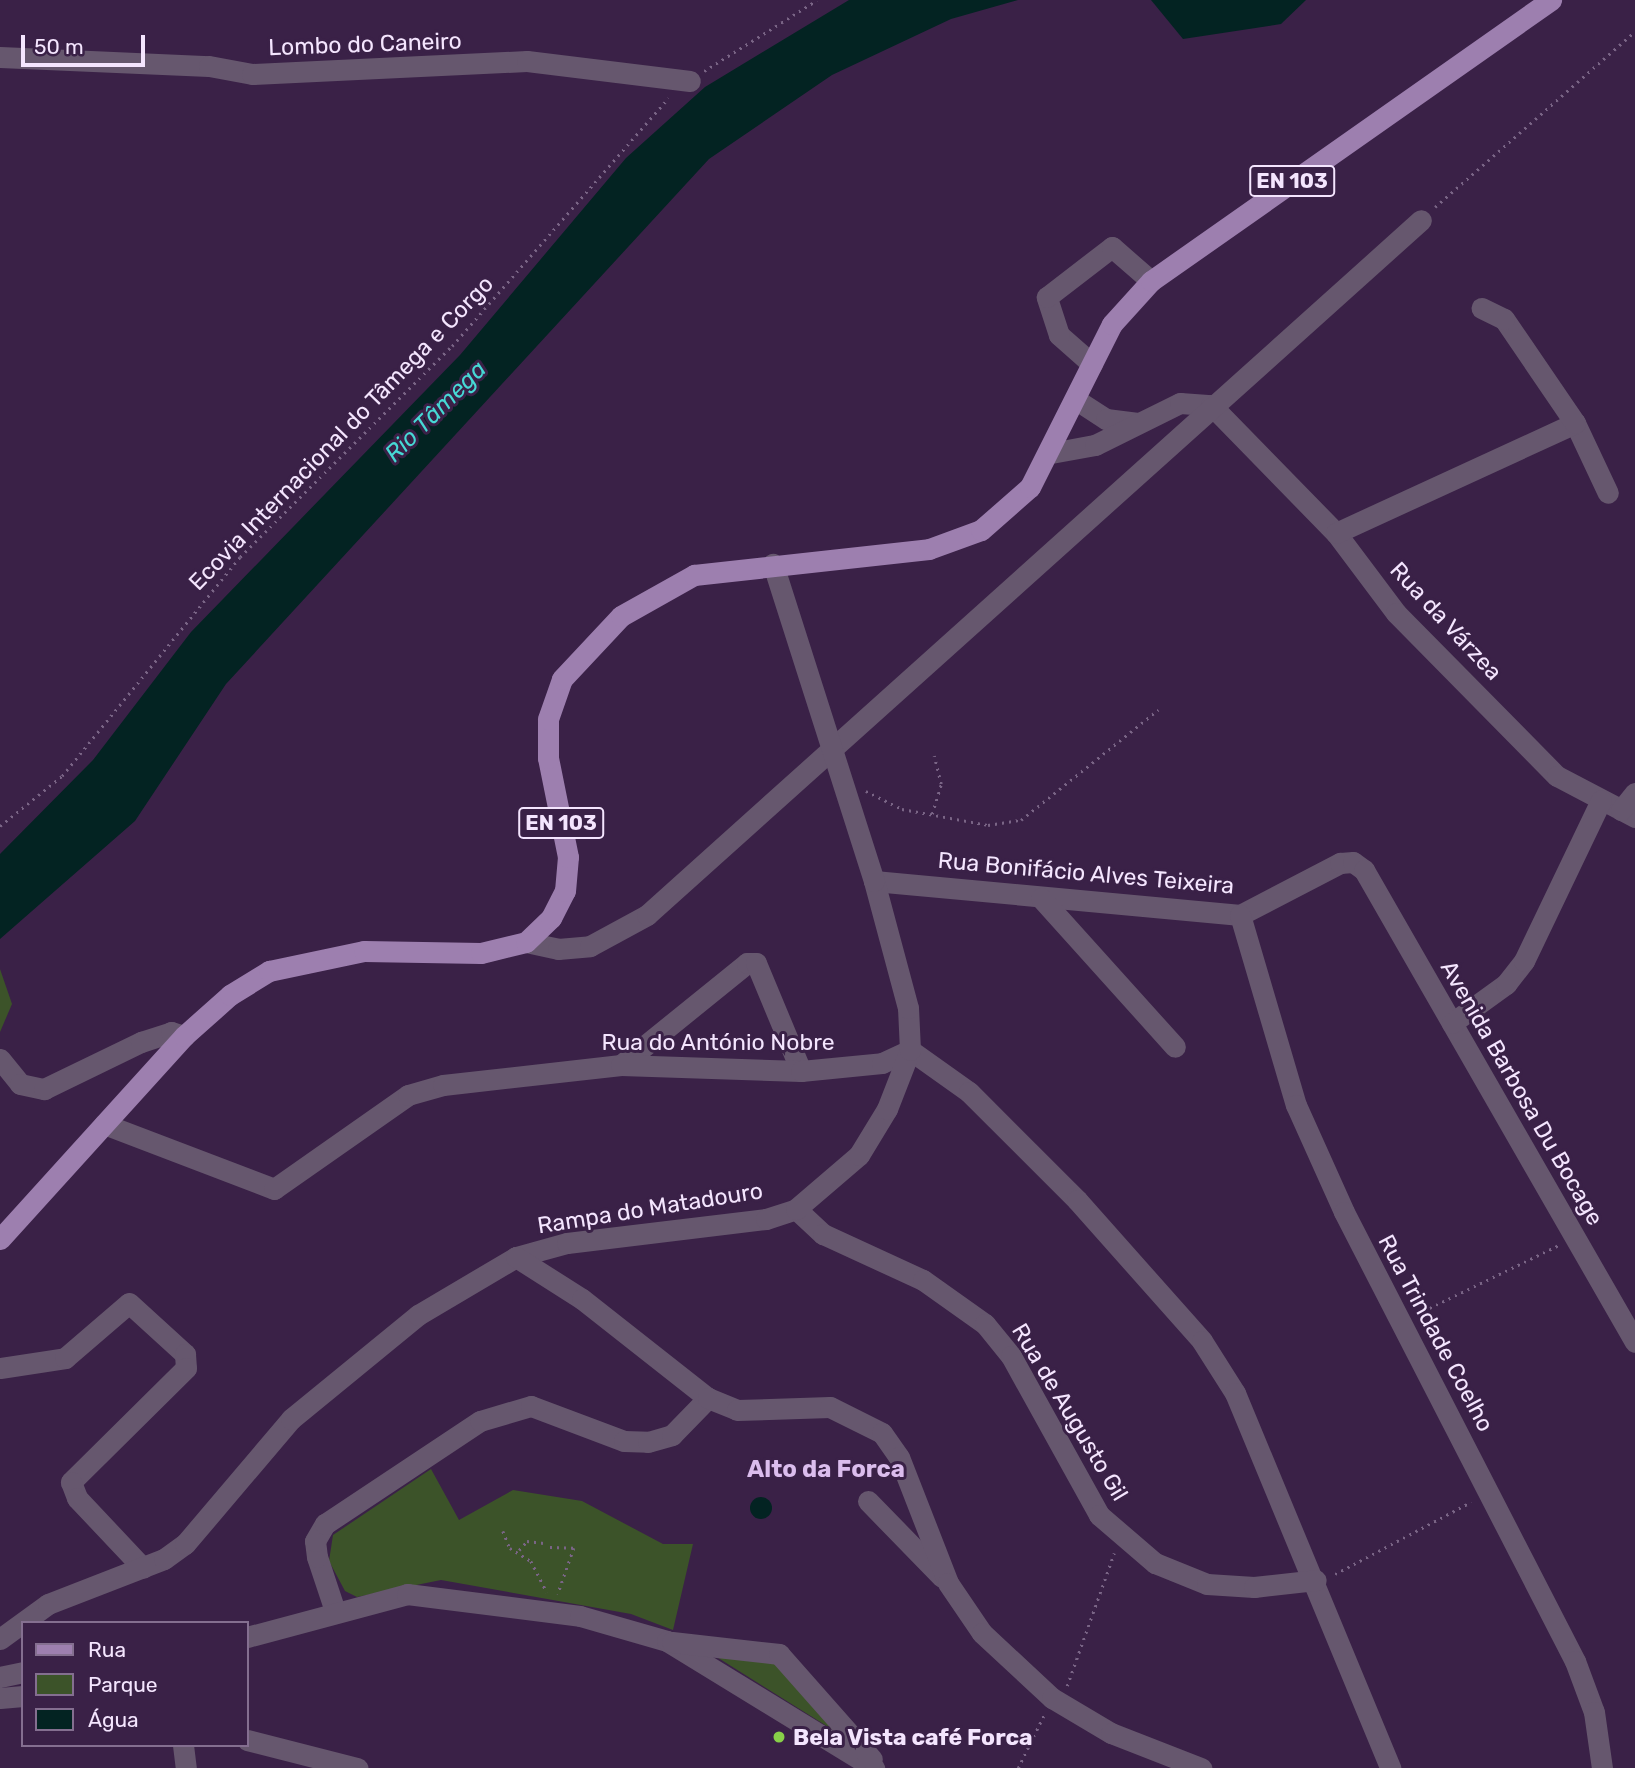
<!DOCTYPE html>
<meta charset="utf-8">
<style>
body{margin:0}
#map{position:relative;width:1635px;height:1768px;overflow:hidden;background:#3a2147;font-family:Rubik,sans-serif}
div>[style]{position:absolute}
[style*='--x']{left:calc(var(--x)*1px);top:calc(var(--y)*1px);width:calc(var(--w)*1px);rotate:calc(var(--a)*1deg)}
.green>*{inset:0;background:#3c5329}
.water>*{inset:0;background:#032322}
.round{border-radius:50%}
.path>*{height:2.5px;margin-top:-1.25px;transform-origin:0;background:repeating-linear-gradient(90deg,#7a6586 0 2px,transparent 0 7px)}
.minor>*{height:21px;margin:-10.5px;padding:0 10.5px;transform-origin:10.5px;border-radius:10.5px;background:#66576e}
.major>*{height:21px;margin:-10.5px;padding:0 10.5px;transform-origin:10.5px;border-radius:10.5px;background:#9d7faf}
.dots>*{width:19px;height:19px;translate:-50% -50%;box-sizing:border-box;border:4px solid #3a2147;border-radius:50%}
span{translate:-50% -50%;white-space:nowrap;text-align:center;line-height:1.15;-webkit-text-stroke:6px #3a2147;paint-order:stroke}
.shield-label span{padding:2px 5px;background:#3a2147;border:2px solid;border-radius:5px;-webkit-text-stroke-width:0}
.shield-label{font-size:21px;color:#f4e5fe;font-weight:700}
.street-label{font-size:23px;color:#f4e5fe}
.poi-label{font-size:23px;color:#f4e5fe;font-weight:700}
.left{translate:0 -50%;text-align:left}
.water-label{font-size:24px;color:#46d9d5;font-style:italic}
.neighbourhood-label{font-size:24px;color:#dbbded;font-weight:700}
.legend{position:absolute;left:21px;top:1621px;width:228px;height:126px;box-sizing:border-box;background:#3a2147;border:2px solid #846f90;margin:0;padding:9px 12px;list-style:none;font-size:21px;color:#f4e5fe}
.legend li{display:flex;align-items:center;gap:14px;height:35px}
.legend b{width:35px;border:2px solid #846f90}
.scale{position:absolute;left:21px;top:35px;width:124px;height:32px;box-sizing:border-box;border:4px solid #f4e5fe;border-top:0;padding-left:9px;font-size:21px;line-height:24px;white-space:nowrap;color:#f4e5fe;-webkit-text-stroke:5px #3a2147;paint-order:stroke}
</style>
<div id="map">
<div class="green">
<div style="clip-path:polygon(0 969px,12px 1004px,0 1032px)"></div>
<div style="clip-path:polygon(431px 1469px,459px 1520px,513px 1490px,582px 1501px,663px 1544px,693px 1544px,673px 1630px,631px 1614px,441px 1580px,357px 1597px,345px 1591px,329px 1561px,333px 1535px)"></div>
<div style="clip-path:polygon(704px 1649px,770px 1659px,849px 1740px)"></div>
</div>
<div class="water">
<div style="clip-path:polygon(849px 0,1018px 0,951px 19px,832px 75px,709px 159px,226px 684px,135px 821px,0 939px,0 854px,93px 760px,191px 632px,460px 355px,626px 158px,705px 87px)"></div>
<div style="clip-path:polygon(1151px 0,1306px 0,1281px 24px,1183px 39px)"></div>
<div class="round" style="left:750px;top:1497px;width:22px;height:22px"></div>
</div>
<div class="path">
<div style="--x:704;--y:71;--w:133;--a:-32.1"></div>
<div style="--x:1435;--y:207;--w:266;--a:-41.3"></div>
<div style="--x:866;--y:791;--w:40;--a:26.6"></div>
<div style="--x:902;--y:809;--w:87;--a:10.5"></div>
<div style="--x:988;--y:825;--w:33;--a:-9"></div>
<div style="--x:1021;--y:820;--w:176;--a:-38.8"></div>
<div style="--x:932;--y:814;--w:31;--a:-73"></div>
<div style="--x:941;--y:784;--w:29;--a:-104"></div>
<div style="--x:0;--y:826;--w:80;--a:-38.9"></div>
<div style="--x:62;--y:776;--w:282;--a:-50.9"></div>
<div style="--x:240;--y:557;--w:299;--a:-44.9"></div>
<div style="--x:452;--y:346;--w:329;--a:-48.9"></div>
<div style="--x:1417;--y:1314;--w:158;--a:-25.9"></div>
<div style="--x:503;--y:1531;--w:18;--a:68"></div>
<div style="--x:510;--y:1548;--w:25;--a:32"></div>
<div style="--x:531;--y:1561;--w:35;--a:63"></div>
<div style="--x:550;--y:1547;--w:24;--a:2"></div>
<div style="--x:574;--y:1548;--w:49;--a:109.2"></div>
<div style="--x:519;--y:1550;--w:12;--a:-48"></div>
<div style="--x:527;--y:1541;--w:17;--a:7"></div>
<div style="--x:1335;--y:1574;--w:154;--a:-27.9"></div>
<div style="--x:1067;--y:1686;--w:141;--a:-70.5"></div>
<div style="--x:1018;--y:1768;--w:59;--a:-63.9"></div>
</div>
<div class="minor">
<div style="--x:0;--y:57;--w:209;--a:2.5"></div>
<div style="--x:209;--y:66;--w:44;--a:10.5"></div>
<div style="--x:252;--y:74;--w:275;--a:-2.7"></div>
<div style="--x:527;--y:61;--w:164;--a:7"></div>
<div style="--x:1092;--y:364;--w:44;--a:-138.7"></div>
<div style="--x:1059;--y:335;--w:40;--a:-108"></div>
<div style="--x:1047;--y:297;--w:82;--a:-37.6"></div>
<div style="--x:1112;--y:247;--w:52;--a:41.1"></div>
<div style="--x:1075;--y:399;--w:37;--a:33"></div>
<div style="--x:1106;--y:419;--w:32;--a:7"></div>
<div style="--x:1575;--y:423;--w:77;--a:64.8"></div>
<div style="--x:1051;--y:453;--w:45;--a:-10.3"></div>
<div style="--x:1095;--y:445;--w:95;--a:-26.3"></div>
<div style="--x:1180;--y:403;--w:31;--a:4"></div>
<div style="--x:1211;--y:405;--w:179;--a:45.7"></div>
<div style="--x:1336;--y:533;--w:100;--a:53.1"></div>
<div style="--x:1396;--y:613;--w:229;--a:45.4"></div>
<div style="--x:1557;--y:776;--w:88;--a:27.7"></div>
<div style="--x:1336;--y:533;--w:263;--a:-24.7"></div>
<div style="--x:1575;--y:423;--w:126;--a:-124.3"></div>
<div style="--x:1504;--y:319;--w:25;--a:-154"></div>
<div style="--x:1621;--y:810;--w:22;--a:-51"></div>
<div style="--x:874;--y:881;--w:368;--a:5.3"></div>
<div style="--x:1240;--y:915;--w:113;--a:-27.5"></div>
<div style="--x:1340;--y:863;--w:13;--a:-4"></div>
<div style="--x:1353;--y:862;--w:14;--a:36"></div>
<div style="--x:1364;--y:870;--w:544;--a:60.14"></div>
<div style="--x:1041;--y:898;--w:200;--a:48"></div>
<div style="--x:1240;--y:915;--w:198;--a:73.6"></div>
<div style="--x:1296;--y:1105;--w:117;--a:65.8"></div>
<div style="--x:1344;--y:1212;--w:505;--a:62.78"></div>
<div style="--x:1575;--y:1661;--w:54;--a:69.6"></div>
<div style="--x:1594;--y:1712;--w:57;--a:81.9"></div>
<div style="--x:526;--y:942;--w:33;--a:12"></div>
<div style="--x:558;--y:949;--w:32;--a:-5"></div>
<div style="--x:590;--y:946;--w:65;--a:-28.5"></div>
<div style="--x:647;--y:915;--w:1040;--a:-41.92"></div>
<div style="--x:1452;--y:1023;--w:67;--a:-35.8"></div>
<div style="--x:1506;--y:984;--w:29;--a:-52"></div>
<div style="--x:1524;--y:961;--w:178;--a:-64.4"></div>
<div style="--x:0;--y:1059;--w:32;--a:51"></div>
<div style="--x:20;--y:1084;--w:25;--a:12"></div>
<div style="--x:44;--y:1089;--w:108;--a:-25.9"></div>
<div style="--x:141;--y:1042;--w:32;--a:-18"></div>
<div style="--x:171;--y:1032;--w:14;--a:17"></div>
<div style="--x:621;--y:1065;--w:162;--a:-39"></div>
<div style="--x:747;--y:963;--w:9;--a:0"></div>
<div style="--x:756;--y:963;--w:117;--a:67.4"></div>
<div style="--x:104;--y:1124;--w:182;--a:20.9"></div>
<div style="--x:274;--y:1189;--w:164;--a:-35"></div>
<div style="--x:408;--y:1095;--w:36;--a:-16"></div>
<div style="--x:443;--y:1085;--w:179;--a:-6.4"></div>
<div style="--x:621;--y:1065;--w:180;--a:1.9"></div>
<div style="--x:801;--y:1071;--w:81;--a:-5.6"></div>
<div style="--x:882;--y:1063;--w:31;--a:-25"></div>
<div style="--x:910;--y:1050;--w:72;--a:35.4"></div>
<div style="--x:969;--y:1092;--w:153;--a:45"></div>
<div style="--x:1077;--y:1200;--w:188;--a:48.4"></div>
<div style="--x:1202;--y:1341;--w:62;--a:57.6"></div>
<div style="--x:1235;--y:1393;--w:406;--a:67.5"></div>
<div style="--x:796;--y:1209;--w:37;--a:43"></div>
<div style="--x:823;--y:1234;--w:110;--a:24.7"></div>
<div style="--x:923;--y:1280;--w:76;--a:35.4"></div>
<div style="--x:985;--y:1324;--w:41;--a:50.9"></div>
<div style="--x:1011;--y:1356;--w:182;--a:61"></div>
<div style="--x:1099;--y:1515;--w:74;--a:40.6"></div>
<div style="--x:1155;--y:1563;--w:56;--a:22"></div>
<div style="--x:1207;--y:1584;--w:47;--a:3.7"></div>
<div style="--x:1254;--y:1587;--w:62;--a:-6.4"></div>
<div style="--x:516;--y:1257;--w:53;--a:-15.4"></div>
<div style="--x:567;--y:1243;--w:200;--a:-6.9"></div>
<div style="--x:766;--y:1219;--w:32;--a:-18"></div>
<div style="--x:796;--y:1209;--w:83;--a:-40.6"></div>
<div style="--x:859;--y:1155;--w:54;--a:-58.7"></div>
<div style="--x:887;--y:1109;--w:63;--a:-68.7"></div>
<div style="--x:910;--y:1050;--w:42;--a:-92.7"></div>
<div style="--x:908;--y:1008;--w:131;--a:-105"></div>
<div style="--x:874;--y:881;--w:333;--a:-107.7"></div>
<div style="--x:0;--y:1368;--w:66;--a:-8.7"></div>
<div style="--x:65;--y:1358;--w:84;--a:-40.7"></div>
<div style="--x:129;--y:1303;--w:76;--a:42.3"></div>
<div style="--x:185;--y:1354;--w:14;--a:86"></div>
<div style="--x:186;--y:1368;--w:162;--a:135.3"></div>
<div style="--x:71;--y:1482;--w:17;--a:69"></div>
<div style="--x:77;--y:1498;--w:96;--a:46.7"></div>
<div style="--x:868;--y:1501;--w:106;--a:45.8"></div>
<div style="--x:335;--y:1611;--w:57;--a:-108.4"></div>
<div style="--x:317;--y:1557;--w:16;--a:-97"></div>
<div style="--x:315;--y:1541;--w:20;--a:-60"></div>
<div style="--x:325;--y:1524;--w:186;--a:-33.6"></div>
<div style="--x:480;--y:1421;--w:53;--a:-16.4"></div>
<div style="--x:531;--y:1406;--w:99;--a:20.6"></div>
<div style="--x:624;--y:1441;--w:24;--a:2"></div>
<div style="--x:648;--y:1442;--w:25;--a:-16"></div>
<div style="--x:672;--y:1435;--w:52;--a:-45.8"></div>
<div style="--x:247;--y:1637;--w:166;--a:-15"></div>
<div style="--x:407;--y:1594;--w:174;--a:7.2"></div>
<div style="--x:580;--y:1616;--w:91;--a:16"></div>
<div style="--x:667;--y:1641;--w:243;--a:31.5"></div>
<div style="--x:0;--y:1639;--w:59;--a:-36.1"></div>
<div style="--x:48;--y:1604;--w:124;--a:-21.2"></div>
<div style="--x:164;--y:1559;--w:26;--a:-36"></div>
<div style="--x:185;--y:1544;--w:164;--a:-49.7"></div>
<div style="--x:291;--y:1419;--w:164;--a:-39.3"></div>
<div style="--x:418;--y:1315;--w:114;--a:-30.6"></div>
<div style="--x:516;--y:1257;--w:78;--a:32.5"></div>
<div style="--x:582;--y:1299;--w:160;--a:38.2"></div>
<div style="--x:708;--y:1398;--w:31;--a:22"></div>
<div style="--x:737;--y:1410;--w:93;--a:-1.8"></div>
<div style="--x:830;--y:1407;--w:58;--a:26.6"></div>
<div style="--x:882;--y:1433;--w:29;--a:55"></div>
<div style="--x:899;--y:1457;--w:135;--a:68.7"></div>
<div style="--x:948;--y:1583;--w:60;--a:55.8"></div>
<div style="--x:982;--y:1633;--w:96;--a:42.9"></div>
<div style="--x:1052;--y:1698;--w:69;--a:30.7"></div>
<div style="--x:1111;--y:1733;--w:97;--a:21.3"></div>
<div style="--x:672;--y:1642;--w:108;--a:6.4"></div>
<div style="--x:779;--y:1654;--w:140;--a:48.5"></div>
<div style="--x:0;--y:1677;--w:24;--a:-12"></div>
<div style="--x:0;--y:1698;--w:23;--a:-5"></div>
<div style="--x:247;--y:1740;--w:114;--a:14.3"></div>
<div style="--x:183;--y:1745;--w:23;--a:83"></div>
</div>
<div class="major">
<div style="--x:0;--y:1239;--w:274;--a:-47.8"></div>
<div style="--x:184;--y:1036;--w:62;--a:-41.7"></div>
<div style="--x:230;--y:995;--w:46;--a:-31.6"></div>
<div style="--x:269;--y:971;--w:97;--a:-11.9"></div>
<div style="--x:364;--y:951;--w:117;--a:1"></div>
<div style="--x:481;--y:953;--w:46;--a:-13.7"></div>
<div style="--x:526;--y:942;--w:35;--a:-44"></div>
<div style="--x:551;--y:918;--w:30;--a:-63"></div>
<div style="--x:565;--y:891;--w:34;--a:-85"></div>
<div style="--x:568;--y:857;--w:101;--a:-101.4"></div>
<div style="--x:548;--y:758;--w:39;--a:-90"></div>
<div style="--x:548;--y:719;--w:42;--a:-70.7"></div>
<div style="--x:562;--y:679;--w:86;--a:-46.9"></div>
<div style="--x:621;--y:616;--w:84;--a:-29.3"></div>
<div style="--x:694;--y:575;--w:236;--a:-6.3"></div>
<div style="--x:929;--y:549;--w:55;--a:-20.1"></div>
<div style="--x:981;--y:530;--w:65;--a:-41.3"></div>
<div style="--x:1030;--y:487;--w:182;--a:-63.3"></div>
<div style="--x:1112;--y:324;--w:58;--a:-47.8"></div>
<div style="--x:1151;--y:281;--w:489;--a:-35.1"></div>
</div>
<div class="dots">
<div style="left:779px;top:1737px;background:#88cf49"></div>
</div>
<div class="shield-label">
<span style="left:1292px;top:181px">EN 103</span>
<span style="left:561px;top:823px">EN 103</span>
</div>
<div class="street-label">
<span style="left:365px;top:44px;rotate:-2deg">Lombo do Caneiro</span>
<span style="left:341px;top:433px;rotate:-46deg">Ecovia Internacional do Tâmega e Corgo</span>
<span style="left:1446px;top:621px;rotate:47deg">Rua da Várzea</span>
<span style="left:1086px;top:873px;rotate:5deg">Rua Bonifácio Alves Teixeira</span>
<span style="left:718px;top:1042px">Rua do António Nobre</span>
<span style="left:1522px;top:1093px;rotate:60deg">Avenida Barbosa Du Bocage</span>
<span style="left:650px;top:1208px;rotate:-9deg">Rampa do Matadouro</span>
<span style="left:1436px;top:1333px;rotate:62deg">Rua Trindade Coelho</span>
<span style="left:1070px;top:1412px;rotate:59deg">Rua de Augusto Gil</span>
</div>
<div class="poi-label">
<span class="left" style="left:793px;top:1737px">Bela Vista café Forca</span>
</div>
<div class="water-label">
<span style="left:436px;top:412px;rotate:-45deg">Rio Tâmega</span>
</div>
<div class="neighbourhood-label">
<span style="left:826px;top:1470px">Alto da Forca</span>
</div>
<ul class="legend">
<li><b style="height:9px;background:#9d7faf"></b>Rua</li>
<li><b style="height:19px;background:#3c5329"></b>Parque</li>
<li><b style="height:19px;background:#032322"></b>Água</li>
</ul>
<div class="scale">50 m</div>
</div>
